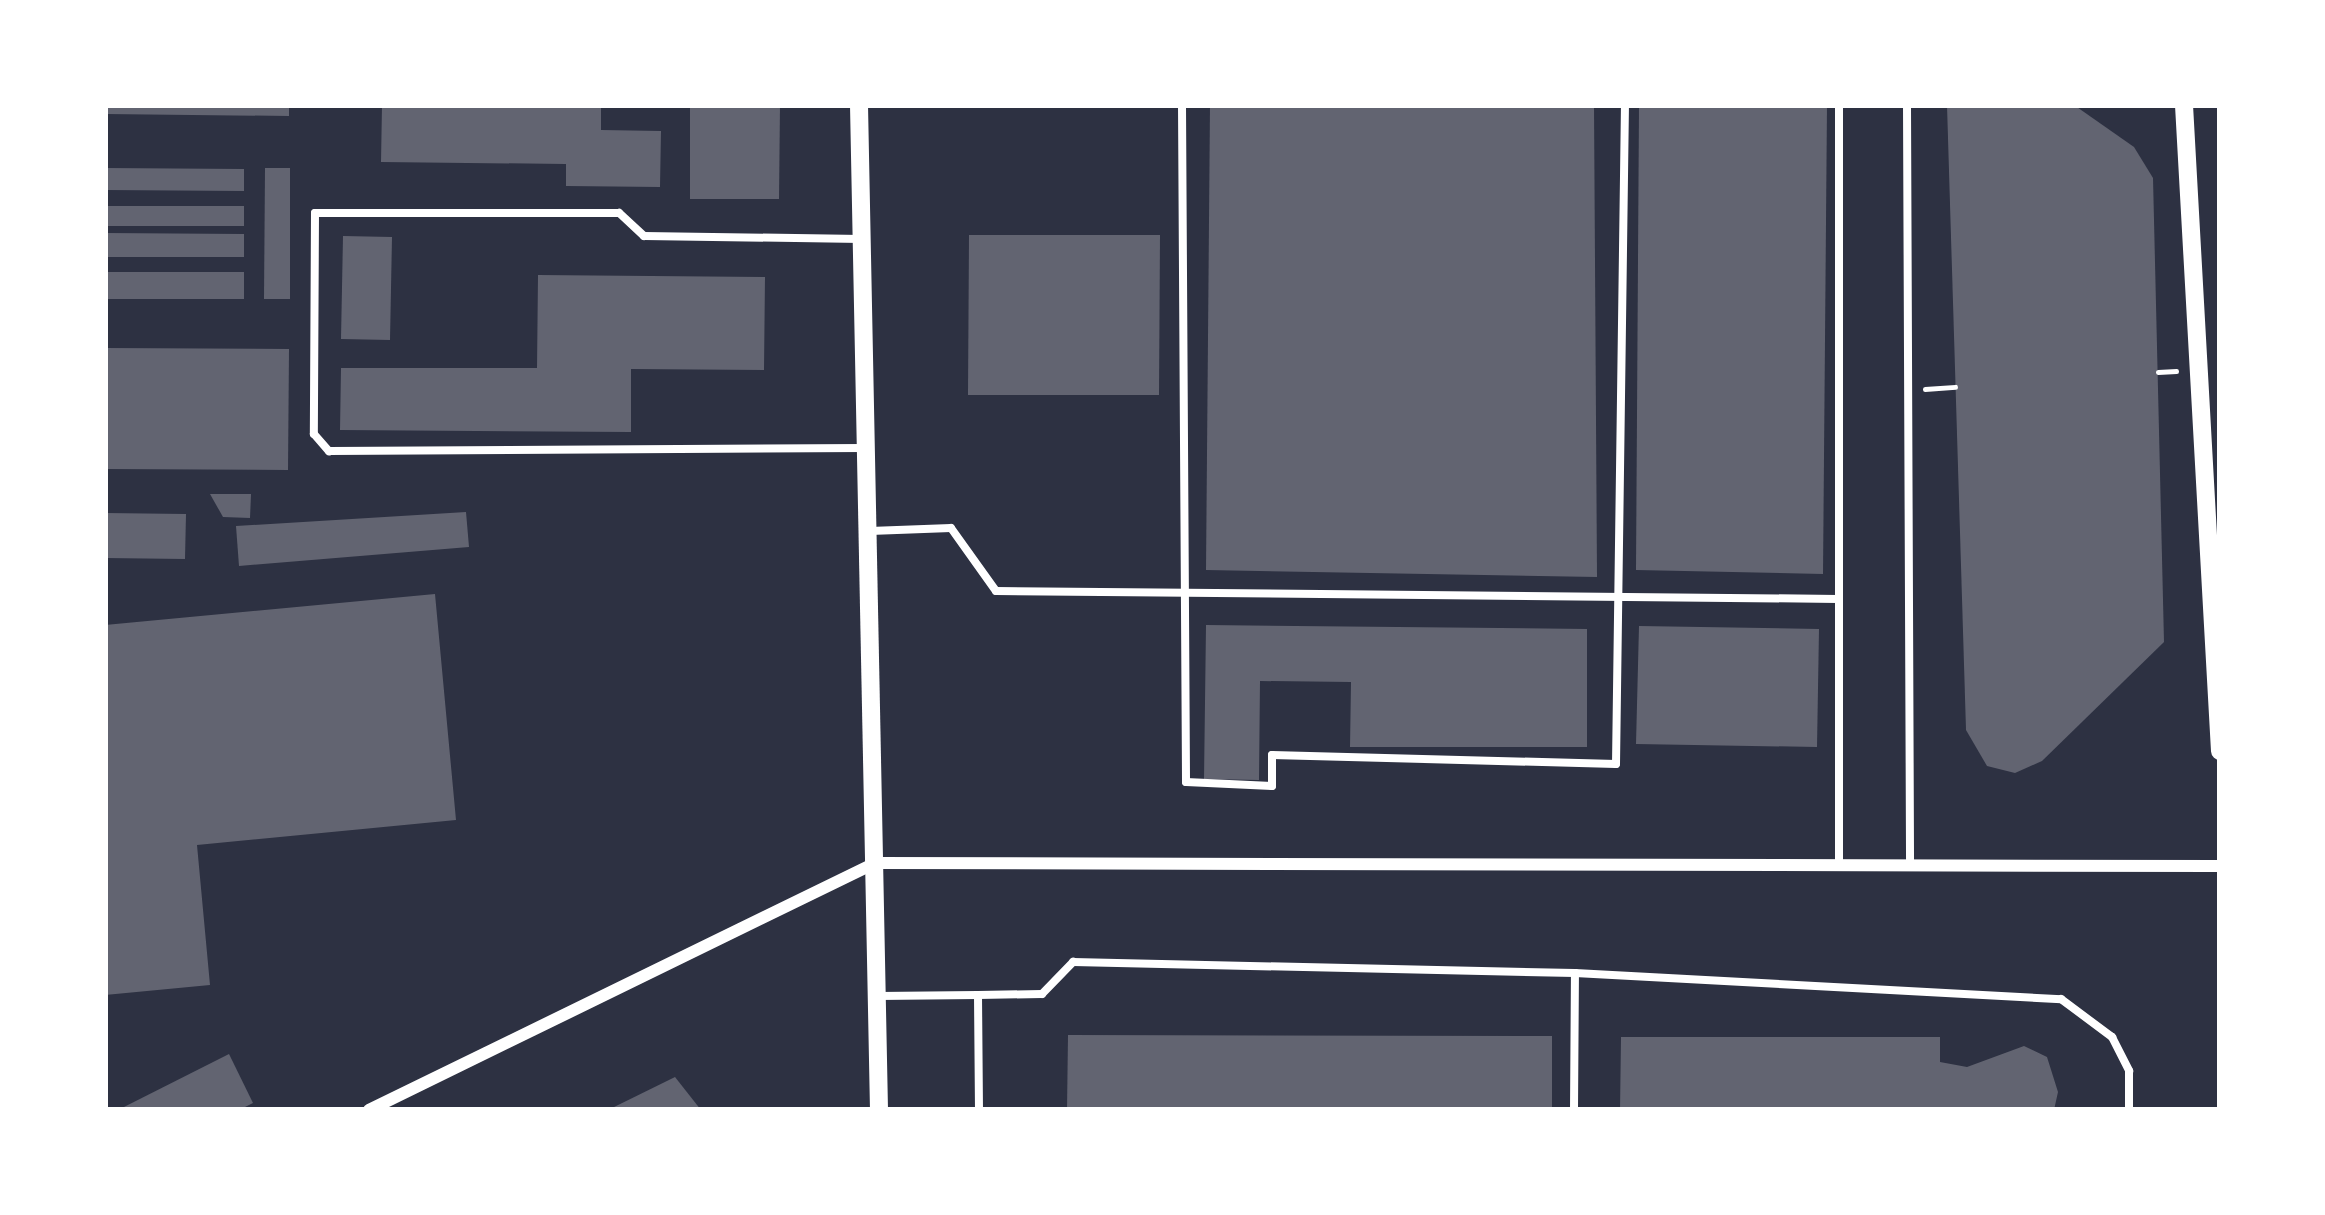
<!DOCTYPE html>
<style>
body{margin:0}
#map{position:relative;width:2325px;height:1215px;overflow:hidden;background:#2d3142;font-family:Montserrat,sans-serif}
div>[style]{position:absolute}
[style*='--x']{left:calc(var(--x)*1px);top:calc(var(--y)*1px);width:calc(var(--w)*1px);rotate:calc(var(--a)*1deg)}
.building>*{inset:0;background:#626471}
.path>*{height:4.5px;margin:-2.25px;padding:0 2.25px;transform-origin:2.25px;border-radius:2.25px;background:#fff}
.service>*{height:8px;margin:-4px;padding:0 4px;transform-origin:4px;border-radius:4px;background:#fff}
.minor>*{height:12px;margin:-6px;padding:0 6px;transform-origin:6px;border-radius:6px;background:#fff}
.tertiary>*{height:18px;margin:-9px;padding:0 9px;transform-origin:9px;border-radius:9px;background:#fff}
span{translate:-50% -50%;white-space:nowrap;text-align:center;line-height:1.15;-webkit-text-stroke:12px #fff;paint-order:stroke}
.frame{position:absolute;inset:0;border:108px solid #fff;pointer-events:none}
</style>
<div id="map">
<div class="building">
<div style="clip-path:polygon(105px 105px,289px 105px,289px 116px,105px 114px)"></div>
<div style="clip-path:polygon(382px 105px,601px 105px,601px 130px,661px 131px,660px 187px,566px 186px,566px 164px,381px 162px)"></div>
<div style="clip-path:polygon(690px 105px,780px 105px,779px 199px,690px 199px)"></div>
<div style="clip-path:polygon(1210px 105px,1594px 105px,1597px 577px,1206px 570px)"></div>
<div style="clip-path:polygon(1639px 105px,1827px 105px,1823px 574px,1636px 570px)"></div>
<div style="clip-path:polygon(1947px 105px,2074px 105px,2134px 147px,2153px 178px,2164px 642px,2042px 761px,2015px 773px,1987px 766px,1966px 730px)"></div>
<div style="clip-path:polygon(105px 168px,244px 169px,244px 191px,105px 190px)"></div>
<div style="clip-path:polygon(265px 168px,290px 168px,290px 299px,264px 299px)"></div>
<div style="clip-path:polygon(105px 206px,244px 206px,244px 226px,105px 226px)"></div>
<div style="clip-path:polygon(105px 233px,244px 234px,244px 257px,105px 257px)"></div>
<div style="clip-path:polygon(969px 235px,1160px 235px,1159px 395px,968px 395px)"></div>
<div style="clip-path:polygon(343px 236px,392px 237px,390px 340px,341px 339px)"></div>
<div style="clip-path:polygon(105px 272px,244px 272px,244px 299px,105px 299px)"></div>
<div style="clip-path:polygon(538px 275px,765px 277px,764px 370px,631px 369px,631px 432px,340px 430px,341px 368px,537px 368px)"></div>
<div style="clip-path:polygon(105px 348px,289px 349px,288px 470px,105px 469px)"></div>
<div style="clip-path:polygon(210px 494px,251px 494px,250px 518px,223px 517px)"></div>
<div style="clip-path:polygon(466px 512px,469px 547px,239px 566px,236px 526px)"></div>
<div style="clip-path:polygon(105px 513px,186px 514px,185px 559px,105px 558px)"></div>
<div style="clip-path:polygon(435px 594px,456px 820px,197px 845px,210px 985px,105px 995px,105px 625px)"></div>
<div style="clip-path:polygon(1206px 625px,1587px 629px,1587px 747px,1350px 747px,1351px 682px,1260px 681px,1259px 780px,1204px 779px)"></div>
<div style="clip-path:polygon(1639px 626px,1819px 629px,1817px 747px,1636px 744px)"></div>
<div style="clip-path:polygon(1068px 1035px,1552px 1036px,1552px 1110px,1067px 1110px)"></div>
<div style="clip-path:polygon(1621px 1037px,1940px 1037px,1940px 1062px,1967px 1067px,2024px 1046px,2047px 1057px,2058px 1092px,2054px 1110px,1620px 1110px)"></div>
<div style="clip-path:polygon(229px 1054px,253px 1103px,239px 1110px,118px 1110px)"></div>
<div style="clip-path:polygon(675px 1077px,701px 1110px,608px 1110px)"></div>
</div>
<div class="path">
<div style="--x:2158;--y:372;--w:18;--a:-3"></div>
<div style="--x:1925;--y:389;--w:30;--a:-4"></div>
</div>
<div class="service">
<div style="--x:1182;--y:105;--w:677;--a:89.66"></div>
<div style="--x:1186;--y:782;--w:86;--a:2.7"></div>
<div style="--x:1272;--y:786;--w:31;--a:-90"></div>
<div style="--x:1272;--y:755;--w:344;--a:1.5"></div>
<div style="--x:1616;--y:764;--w:659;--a:-89.22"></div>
<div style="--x:1839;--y:105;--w:759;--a:90"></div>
<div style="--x:1907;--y:105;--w:760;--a:89.77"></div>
<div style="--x:862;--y:239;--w:218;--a:-179.2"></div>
<div style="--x:644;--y:236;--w:34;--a:-137"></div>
<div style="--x:619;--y:213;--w:304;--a:180"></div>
<div style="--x:315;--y:213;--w:221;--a:90.3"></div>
<div style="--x:314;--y:434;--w:23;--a:49"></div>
<div style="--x:329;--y:451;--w:536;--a:-0.32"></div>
<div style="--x:870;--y:531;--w:81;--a:-2.1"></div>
<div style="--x:951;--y:528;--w:77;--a:54.5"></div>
<div style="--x:996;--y:591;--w:842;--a:0.54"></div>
<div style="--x:878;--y:996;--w:100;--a:-0.6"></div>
<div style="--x:979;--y:1110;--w:115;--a:-90.5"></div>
<div style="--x:978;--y:995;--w:64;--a:-0.9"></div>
<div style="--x:1042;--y:994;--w:45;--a:-45.9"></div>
<div style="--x:1073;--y:962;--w:502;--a:1.26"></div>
<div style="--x:1574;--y:1110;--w:137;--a:-89.6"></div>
<div style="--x:1575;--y:973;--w:487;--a:3.1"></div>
<div style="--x:2061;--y:999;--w:64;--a:36.7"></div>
<div style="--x:2112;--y:1037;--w:38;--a:63"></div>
<div style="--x:2129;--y:1071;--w:39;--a:90"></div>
</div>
<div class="minor">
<div style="--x:369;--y:1110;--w:563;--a:-26.02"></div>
<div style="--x:875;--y:863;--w:1345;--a:0.13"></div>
</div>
<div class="tertiary">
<div style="--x:859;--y:105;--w:1005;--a:88.86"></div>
<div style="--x:2184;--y:105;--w:647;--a:86.81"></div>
</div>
<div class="frame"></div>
</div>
